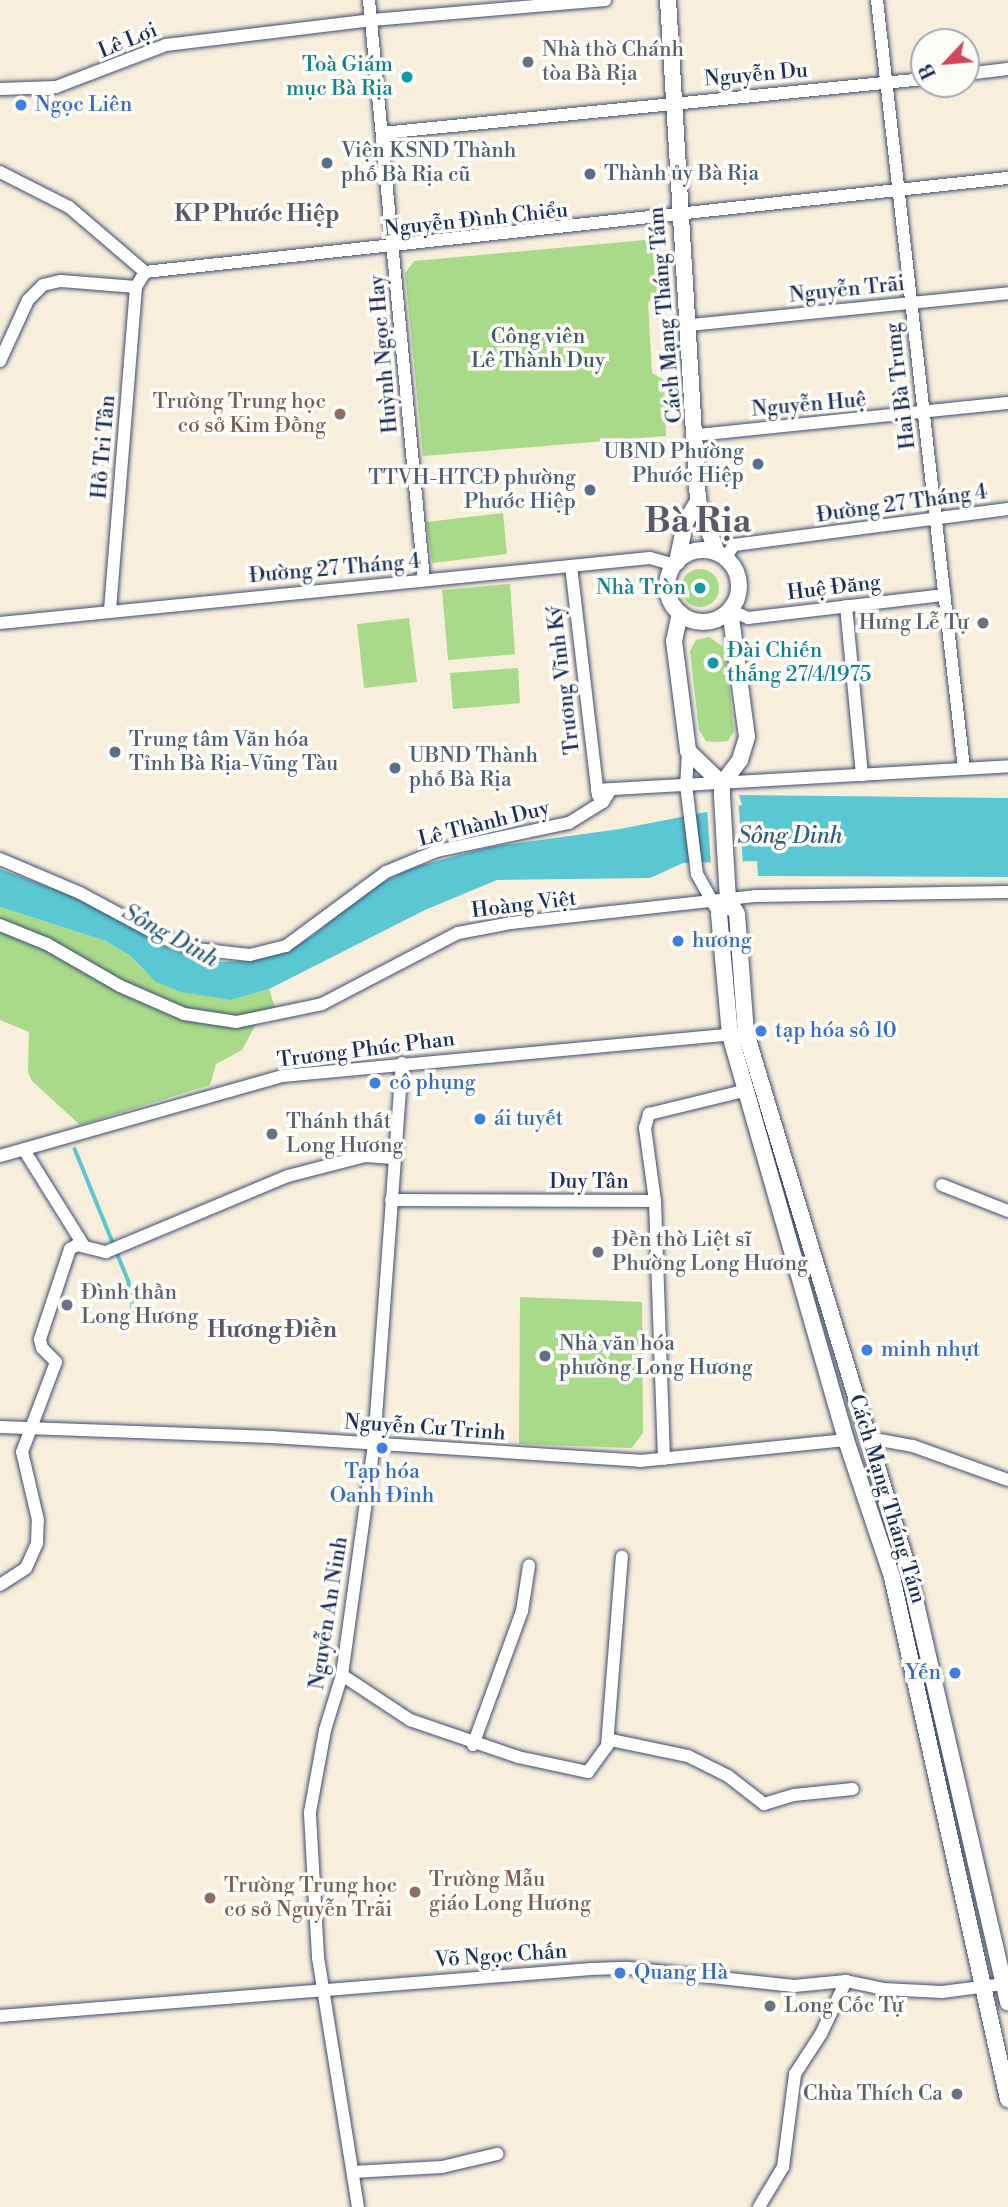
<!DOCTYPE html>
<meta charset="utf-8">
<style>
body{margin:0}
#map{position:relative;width:1008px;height:2207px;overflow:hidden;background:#f7eedc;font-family:"Libre Bodoni",serif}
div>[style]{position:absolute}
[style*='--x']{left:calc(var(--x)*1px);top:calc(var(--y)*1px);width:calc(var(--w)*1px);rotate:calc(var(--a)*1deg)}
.green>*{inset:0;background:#a8da89}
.round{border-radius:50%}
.water>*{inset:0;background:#5bc7d3}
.pier>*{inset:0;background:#f7eedc}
.stream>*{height:3.5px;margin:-1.75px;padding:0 1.75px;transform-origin:1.75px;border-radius:1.75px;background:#5bc7d3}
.roads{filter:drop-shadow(0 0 2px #3c4c71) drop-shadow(0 0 2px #3c4c71)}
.minor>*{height:12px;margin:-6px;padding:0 6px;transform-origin:6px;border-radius:6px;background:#fff}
.major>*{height:16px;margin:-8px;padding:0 8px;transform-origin:8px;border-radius:8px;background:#fff}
.major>.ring{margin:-8px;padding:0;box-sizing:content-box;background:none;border:16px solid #fff;border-radius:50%}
.dots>*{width:19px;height:19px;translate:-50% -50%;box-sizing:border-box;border:4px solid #fdfcf7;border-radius:50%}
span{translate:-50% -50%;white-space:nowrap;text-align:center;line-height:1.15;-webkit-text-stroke:7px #fdfcf7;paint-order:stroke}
.street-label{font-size:21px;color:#1b2f5e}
.worship-label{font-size:21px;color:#5b616d}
.left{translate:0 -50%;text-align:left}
.right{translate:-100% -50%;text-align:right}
.culture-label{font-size:21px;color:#0d838f}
.shop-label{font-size:21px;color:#366cbe}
.service-label{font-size:21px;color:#4e5e75}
.park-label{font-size:21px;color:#3e5a69}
.education-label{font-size:21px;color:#785e54}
.neighbourhood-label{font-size:23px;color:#5b586c;font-weight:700}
.water-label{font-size:23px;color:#2e5d81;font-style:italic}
.town-label{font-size:35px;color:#5b586c;font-weight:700}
.north{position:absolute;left:910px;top:28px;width:70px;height:70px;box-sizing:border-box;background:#fdfcf7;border:2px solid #a3aaba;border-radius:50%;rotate:244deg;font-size:19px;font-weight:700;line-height:28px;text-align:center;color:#1b2f5e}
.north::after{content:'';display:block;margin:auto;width:24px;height:32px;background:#d1495b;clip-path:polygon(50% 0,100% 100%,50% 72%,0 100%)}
</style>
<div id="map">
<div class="green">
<div style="clip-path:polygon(645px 240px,653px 250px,657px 291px,648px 303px,652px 373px,664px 380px,666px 436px,423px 456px,405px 273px,414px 261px)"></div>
<div style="clip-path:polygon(503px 513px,507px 554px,432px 563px,427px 522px)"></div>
<div class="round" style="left:681px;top:569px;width:38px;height:38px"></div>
<div style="clip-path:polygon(510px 584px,515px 654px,448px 660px,442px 590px)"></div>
<div style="clip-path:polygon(409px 618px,417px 682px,364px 688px,357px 624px)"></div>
<div style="clip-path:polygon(709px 637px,725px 648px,734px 731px,728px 741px,716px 742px,706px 741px,699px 730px,690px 651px,696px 640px)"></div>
<div style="clip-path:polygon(518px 668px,520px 703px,453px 709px,450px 673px)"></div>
<div style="clip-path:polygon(0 907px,106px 941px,129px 955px,142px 969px,231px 1000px,269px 989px,276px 1011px,255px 1026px,242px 1050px,216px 1064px,210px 1085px,80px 1125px,32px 1081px,28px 1072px,29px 1032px,0 1020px)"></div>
<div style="clip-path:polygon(520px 1297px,642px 1302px,643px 1433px,632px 1448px,519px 1444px)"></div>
</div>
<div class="water">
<div style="clip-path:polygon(739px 795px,1008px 798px,1008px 877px,758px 876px,757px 861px,683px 863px,650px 878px,497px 880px,425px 910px,269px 989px,231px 1000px,181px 992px,156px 982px,129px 955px,106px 941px,0 907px,0 869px,81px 899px,166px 945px,218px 962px,246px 961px,286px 951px,314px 935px,360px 894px,411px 868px,489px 847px,620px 829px,742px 805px)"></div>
</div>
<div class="pier">
<div style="clip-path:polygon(736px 797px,738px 797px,743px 865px,711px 866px,707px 808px,738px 802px)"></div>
</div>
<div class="stream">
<div style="--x:75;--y:1149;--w:144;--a:67.9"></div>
<div style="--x:129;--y:1282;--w:31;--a:81"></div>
</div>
<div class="roads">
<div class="minor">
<div style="--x:369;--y:0;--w:583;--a:84.58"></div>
<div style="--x:877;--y:0;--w:773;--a:83.54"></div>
<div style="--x:966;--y:74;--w:42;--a:-6.8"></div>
<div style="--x:0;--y:89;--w:56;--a:-2"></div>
<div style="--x:56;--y:87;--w:118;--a:-20.9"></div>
<div style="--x:166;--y:45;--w:208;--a:-6.9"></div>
<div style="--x:372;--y:20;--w:234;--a:-4.9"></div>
<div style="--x:382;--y:133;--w:545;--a:-5.69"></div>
<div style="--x:0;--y:172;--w:77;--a:26.9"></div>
<div style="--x:69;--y:207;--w:100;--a:40.5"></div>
<div style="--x:690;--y:325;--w:320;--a:-5.7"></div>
<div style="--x:0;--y:361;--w:67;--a:-65.3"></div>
<div style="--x:28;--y:300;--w:21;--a:-45"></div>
<div style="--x:43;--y:285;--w:18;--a:-13"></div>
<div style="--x:61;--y:281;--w:75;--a:4.6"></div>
<div style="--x:136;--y:287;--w:17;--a:-59"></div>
<div style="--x:145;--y:272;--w:868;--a:-6.22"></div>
<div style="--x:697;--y:435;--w:313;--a:-5.9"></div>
<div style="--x:725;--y:558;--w:16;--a:-55"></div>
<div style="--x:734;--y:545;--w:276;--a:-7.5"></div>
<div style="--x:571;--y:566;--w:231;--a:83.3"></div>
<div style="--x:846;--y:606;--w:170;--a:84.6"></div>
<div style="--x:110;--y:610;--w:324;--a:-85.4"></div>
<div style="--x:730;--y:610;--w:20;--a:24"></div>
<div style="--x:748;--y:618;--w:198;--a:-6.7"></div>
<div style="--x:0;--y:623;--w:653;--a:-5.71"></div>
<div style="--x:650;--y:558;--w:25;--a:16"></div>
<div style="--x:688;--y:751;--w:34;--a:93"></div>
<div style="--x:686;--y:785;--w:90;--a:83"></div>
<div style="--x:697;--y:874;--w:38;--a:61"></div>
<div style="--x:597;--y:790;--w:412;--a:-3.3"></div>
<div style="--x:0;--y:859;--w:87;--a:23"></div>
<div style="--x:80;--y:893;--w:93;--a:28.2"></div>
<div style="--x:162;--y:937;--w:36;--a:19"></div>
<div style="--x:196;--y:949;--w:54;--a:6.3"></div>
<div style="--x:250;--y:955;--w:37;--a:-14"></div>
<div style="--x:286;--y:946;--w:124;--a:-36.5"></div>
<div style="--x:386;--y:872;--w:55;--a:-22.4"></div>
<div style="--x:437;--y:851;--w:135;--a:-12"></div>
<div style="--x:569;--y:823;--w:40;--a:-32"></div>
<div style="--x:603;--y:802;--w:15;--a:-58"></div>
<div style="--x:0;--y:925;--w:51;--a:22"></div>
<div style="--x:47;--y:944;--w:84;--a:29.9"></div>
<div style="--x:120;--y:986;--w:70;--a:23.6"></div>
<div style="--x:184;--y:1014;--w:53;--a:8.7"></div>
<div style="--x:236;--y:1022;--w:88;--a:-11.8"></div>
<div style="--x:322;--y:1004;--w:153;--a:-27.6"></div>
<div style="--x:458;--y:933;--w:54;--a:-10.7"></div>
<div style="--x:511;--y:923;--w:245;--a:-6.3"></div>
<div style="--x:755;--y:896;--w:253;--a:-0.9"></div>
<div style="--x:24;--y:1150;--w:113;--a:58"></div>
<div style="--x:0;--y:1156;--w:294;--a:-15.8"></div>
<div style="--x:283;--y:1076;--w:458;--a:-5.3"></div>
<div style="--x:942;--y:1185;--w:71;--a:21.5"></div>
<div style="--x:391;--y:1200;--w:264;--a:0.2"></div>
<div style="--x:655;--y:1201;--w:258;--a:88"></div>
<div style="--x:655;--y:1201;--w:74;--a:-97.8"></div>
<div style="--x:645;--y:1128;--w:15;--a:-74"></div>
<div style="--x:649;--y:1114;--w:97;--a:-13.7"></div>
<div style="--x:0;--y:1427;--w:272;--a:2.1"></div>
<div style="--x:272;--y:1437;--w:369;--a:3.7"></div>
<div style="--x:640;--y:1461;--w:207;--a:-5.8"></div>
<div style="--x:869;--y:1438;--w:45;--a:10.3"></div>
<div style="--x:913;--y:1446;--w:101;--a:19.7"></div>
<div style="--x:0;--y:1585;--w:31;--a:-33"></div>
<div style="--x:26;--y:1568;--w:27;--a:-66"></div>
<div style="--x:37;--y:1543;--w:23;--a:-88"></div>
<div style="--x:38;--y:1520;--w:70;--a:-103.2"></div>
<div style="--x:22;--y:1452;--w:96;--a:-69.3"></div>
<div style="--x:56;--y:1362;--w:20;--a:-135"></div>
<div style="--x:42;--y:1348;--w:9;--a:-103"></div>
<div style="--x:40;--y:1339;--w:95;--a:-71.6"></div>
<div style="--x:70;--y:1249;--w:8;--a:-30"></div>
<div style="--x:77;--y:1245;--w:30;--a:14"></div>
<div style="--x:106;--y:1252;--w:197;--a:-22.7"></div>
<div style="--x:288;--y:1176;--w:80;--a:-14.6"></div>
<div style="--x:365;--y:1156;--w:29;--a:4"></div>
<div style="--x:342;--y:1675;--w:82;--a:33.5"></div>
<div style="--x:410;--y:1720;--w:114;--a:18.9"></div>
<div style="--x:518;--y:1757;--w:72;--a:12.1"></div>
<div style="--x:588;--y:1772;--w:39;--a:-54"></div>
<div style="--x:611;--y:1740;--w:79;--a:11.7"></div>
<div style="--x:688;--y:1756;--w:45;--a:26.6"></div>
<div style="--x:728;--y:1776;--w:46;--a:37.9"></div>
<div style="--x:764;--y:1804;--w:31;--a:-17"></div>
<div style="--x:794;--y:1795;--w:59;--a:-5.8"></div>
<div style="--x:473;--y:1745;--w:143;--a:-69.9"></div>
<div style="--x:522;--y:1611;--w:46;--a:-81.2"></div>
<div style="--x:607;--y:1746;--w:190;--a:-85.5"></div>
<div style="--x:0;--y:2016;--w:593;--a:-4.55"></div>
<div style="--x:591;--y:1969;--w:37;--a:-2"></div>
<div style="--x:628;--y:1968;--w:167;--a:6.2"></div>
<div style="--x:794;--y:1986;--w:52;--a:-5.5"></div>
<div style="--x:846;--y:1981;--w:38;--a:12"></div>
<div style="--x:883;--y:1989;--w:59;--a:2.9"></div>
<div style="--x:942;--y:1992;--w:63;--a:-7.4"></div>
<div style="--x:353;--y:2172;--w:89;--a:-3.2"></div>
<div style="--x:442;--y:2167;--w:57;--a:-13.3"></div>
<div style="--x:358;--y:2207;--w:253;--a:-99.1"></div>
<div style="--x:318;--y:1957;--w:145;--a:-93.2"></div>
<div style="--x:310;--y:1812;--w:83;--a:-79.6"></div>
<div style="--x:325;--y:1730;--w:58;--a:-72.8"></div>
<div style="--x:342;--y:1675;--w:233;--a:-82.1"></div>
<div style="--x:374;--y:1444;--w:382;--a:-85.8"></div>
<div style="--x:759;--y:2207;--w:47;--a:-59"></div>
<div style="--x:783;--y:2167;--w:94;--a:-82.6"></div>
<div style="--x:795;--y:2074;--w:48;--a:-57"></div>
<div style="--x:821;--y:2034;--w:59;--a:-64.7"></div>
</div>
<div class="major">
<div style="--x:668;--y:0;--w:502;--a:86.57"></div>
<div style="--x:698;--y:501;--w:55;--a:69.9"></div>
<div class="ring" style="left:667px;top:550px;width:56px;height:56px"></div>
<div style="--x:677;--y:562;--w:40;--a:-78"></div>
<div style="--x:685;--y:523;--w:26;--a:-59"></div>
<div style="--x:730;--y:610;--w:128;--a:82.4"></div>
<div style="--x:747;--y:737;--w:24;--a:107"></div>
<div style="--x:740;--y:760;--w:30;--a:127"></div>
<div style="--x:722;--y:784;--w:12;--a:90"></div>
<div style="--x:722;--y:796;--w:103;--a:86.7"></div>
<div style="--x:728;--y:899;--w:17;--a:59"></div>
<div style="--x:737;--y:914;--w:119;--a:85.7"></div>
<div style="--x:746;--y:1033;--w:560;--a:73.18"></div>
<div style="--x:908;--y:1569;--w:445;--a:77"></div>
<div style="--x:680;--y:613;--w:29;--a:102"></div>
<div style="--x:674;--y:641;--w:111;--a:82.7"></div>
<div style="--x:688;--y:751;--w:47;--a:44.1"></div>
<div style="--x:728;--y:899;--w:17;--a:121"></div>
<div style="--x:719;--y:914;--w:121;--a:84.8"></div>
<div style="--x:730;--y:1035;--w:421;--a:74"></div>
<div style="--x:846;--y:1440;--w:145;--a:71.4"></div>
<div style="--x:892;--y:1577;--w:535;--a:77.47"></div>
</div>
</div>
<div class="dots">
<div style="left:528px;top:62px;background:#6b7280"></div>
<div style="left:407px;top:77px;background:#0f9aa8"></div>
<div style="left:21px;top:105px;background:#3f7fe0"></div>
<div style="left:327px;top:163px;background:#5c6f8a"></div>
<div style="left:590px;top:174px;background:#5c6f8a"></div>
<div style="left:340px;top:414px;background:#8d6e63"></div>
<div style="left:758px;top:464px;background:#5c6f8a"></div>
<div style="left:590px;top:490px;background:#5c6f8a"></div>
<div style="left:700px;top:588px;background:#0f9aa8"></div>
<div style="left:983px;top:623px;background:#6b7280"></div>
<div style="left:713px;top:663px;background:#0f9aa8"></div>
<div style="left:115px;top:752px;background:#5c6f8a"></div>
<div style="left:395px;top:768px;background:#5c6f8a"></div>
<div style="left:678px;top:941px;background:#3f7fe0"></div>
<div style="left:761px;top:1031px;background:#3f7fe0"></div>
<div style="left:375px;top:1083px;background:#3f7fe0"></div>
<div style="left:480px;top:1119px;background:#3f7fe0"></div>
<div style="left:272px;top:1134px;background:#6b7280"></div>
<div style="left:598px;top:1252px;background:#6b7280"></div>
<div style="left:67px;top:1305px;background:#6b7280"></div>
<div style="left:867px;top:1350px;background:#3f7fe0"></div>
<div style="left:545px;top:1356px;background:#5c6f8a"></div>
<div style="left:382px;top:1448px;background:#3f7fe0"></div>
<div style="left:955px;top:1673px;background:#3f7fe0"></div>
<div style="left:415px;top:1892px;background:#8d6e63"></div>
<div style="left:210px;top:1898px;background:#8d6e63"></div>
<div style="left:620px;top:1973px;background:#3f7fe0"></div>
<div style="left:770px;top:2006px;background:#6b7280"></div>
<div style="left:957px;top:2094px;background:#6b7280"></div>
</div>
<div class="street-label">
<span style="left:128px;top:41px;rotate:-22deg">Lê Lợi</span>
<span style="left:756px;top:75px;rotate:-5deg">Nguyễn Du</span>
<span style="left:476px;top:220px;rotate:-6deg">Nguyễn Đình Chiểu</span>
<span style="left:847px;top:290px;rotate:-6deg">Nguyễn Trãi</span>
<span style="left:666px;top:315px;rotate:-95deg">Cách Mạng Tháng Tám</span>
<span style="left:384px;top:354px;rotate:-95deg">Huỳnh Ngọc Hay</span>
<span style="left:901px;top:386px;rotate:-97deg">Hai Bà Trưng</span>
<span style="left:809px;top:405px;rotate:-5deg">Nguyễn Huệ</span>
<span style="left:104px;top:447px;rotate:-85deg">Hồ Tri Tân</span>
<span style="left:902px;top:504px;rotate:-8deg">Đường 27 Tháng 4</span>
<span style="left:335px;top:569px;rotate:-5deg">Đường 27 Tháng 4</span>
<span style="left:834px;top:588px;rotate:-7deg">Huệ Đăng</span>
<span style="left:564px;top:680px;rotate:-97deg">Trương Vĩnh Ký</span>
<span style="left:484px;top:824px;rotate:-14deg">Lê Thành Duy</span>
<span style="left:524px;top:905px;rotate:-7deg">Hoàng Việt</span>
<span style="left:366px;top:1050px;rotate:-7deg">Trương Phúc Phan</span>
<span style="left:589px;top:1182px">Duy Tân</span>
<span style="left:425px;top:1428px;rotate:4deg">Nguyễn Cư Trinh</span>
<span style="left:887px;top:1499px;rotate:73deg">Cách Mạng Tháng Tám</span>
<span style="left:329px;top:1613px;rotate:-81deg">Nguyễn An Ninh</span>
<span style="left:501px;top:1956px;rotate:-4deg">Võ Ngọc Chấn</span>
</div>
<div class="worship-label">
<span class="left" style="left:542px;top:62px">Nhà thờ Chánh<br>tòa Bà Rịa</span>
<span class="right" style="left:969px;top:623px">Hưng Lễ Tự</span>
<span class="left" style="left:286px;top:1134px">Thánh thất<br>Long Hương</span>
<span class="left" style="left:612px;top:1252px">Đền thờ Liệt sĩ<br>Phường Long Hương</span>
<span class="left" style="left:81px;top:1305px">Đình thần<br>Long Hương</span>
<span class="left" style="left:784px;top:2006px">Long Cốc Tự</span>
<span class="right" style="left:943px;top:2094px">Chùa Thích Ca</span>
</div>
<div class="culture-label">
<span class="right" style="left:393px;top:77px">Toà Giám<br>mục Bà Rịa</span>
<span class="right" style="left:686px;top:588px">Nhà Tròn</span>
<span class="left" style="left:727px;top:663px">Đài Chiến<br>thắng 27/4/1975</span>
</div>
<div class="shop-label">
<span class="left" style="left:35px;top:105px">Ngọc Liên</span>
<span class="left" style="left:692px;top:941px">hương</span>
<span class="left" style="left:775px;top:1031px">tạp hóa sô 10</span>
<span class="left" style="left:389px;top:1083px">cô phụng</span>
<span class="left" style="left:494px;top:1119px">ái tuyết</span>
<span class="left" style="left:881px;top:1350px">minh nhựt</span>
<span style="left:382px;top:1484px">Tạp hóa<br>Oanh Đỉnh</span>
<span class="right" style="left:941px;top:1673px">Yến</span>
<span class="left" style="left:634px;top:1973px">Quang Hà</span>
</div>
<div class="service-label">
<span class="left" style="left:341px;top:163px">Viện KSND Thành<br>phố Bà Rịa cũ</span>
<span class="left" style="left:604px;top:174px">Thành ủy Bà Rịa</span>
<span class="right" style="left:744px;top:464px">UBND Phường<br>Phước Hiệp</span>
<span class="right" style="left:576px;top:490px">TTVH-HTCĐ phường<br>Phước Hiệp</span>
<span class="left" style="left:129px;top:752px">Trung tâm Văn hóa<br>Tỉnh Bà Rịa-Vũng Tàu</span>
<span class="left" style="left:409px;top:768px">UBND Thành<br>phố Bà Rịa</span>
<span class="left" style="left:559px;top:1356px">Nhà văn hóa<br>phường Long Hương</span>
</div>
<div class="park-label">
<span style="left:538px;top:349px">Công viên<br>Lê Thành Duy</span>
</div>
<div class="education-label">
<span class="right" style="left:326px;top:414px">Trường Trung học<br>cơ sở Kim Đồng</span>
<span class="left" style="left:429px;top:1892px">Trường Mẫu<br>giáo Long Hương</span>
<span class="left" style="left:224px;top:1898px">Trường Trung học<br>cơ sở Nguyễn Trãi</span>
</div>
<div class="neighbourhood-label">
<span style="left:257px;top:214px">KP Phước Hiệp</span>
<span style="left:272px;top:1330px">Hương Điền</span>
</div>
<div class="water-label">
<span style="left:790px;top:836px">Sông Dinh</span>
<span style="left:170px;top:936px;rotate:29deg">Sông Dinh</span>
</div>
<div class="town-label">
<span style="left:698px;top:522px">Bà Rịa</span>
</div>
<div class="north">B</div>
</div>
